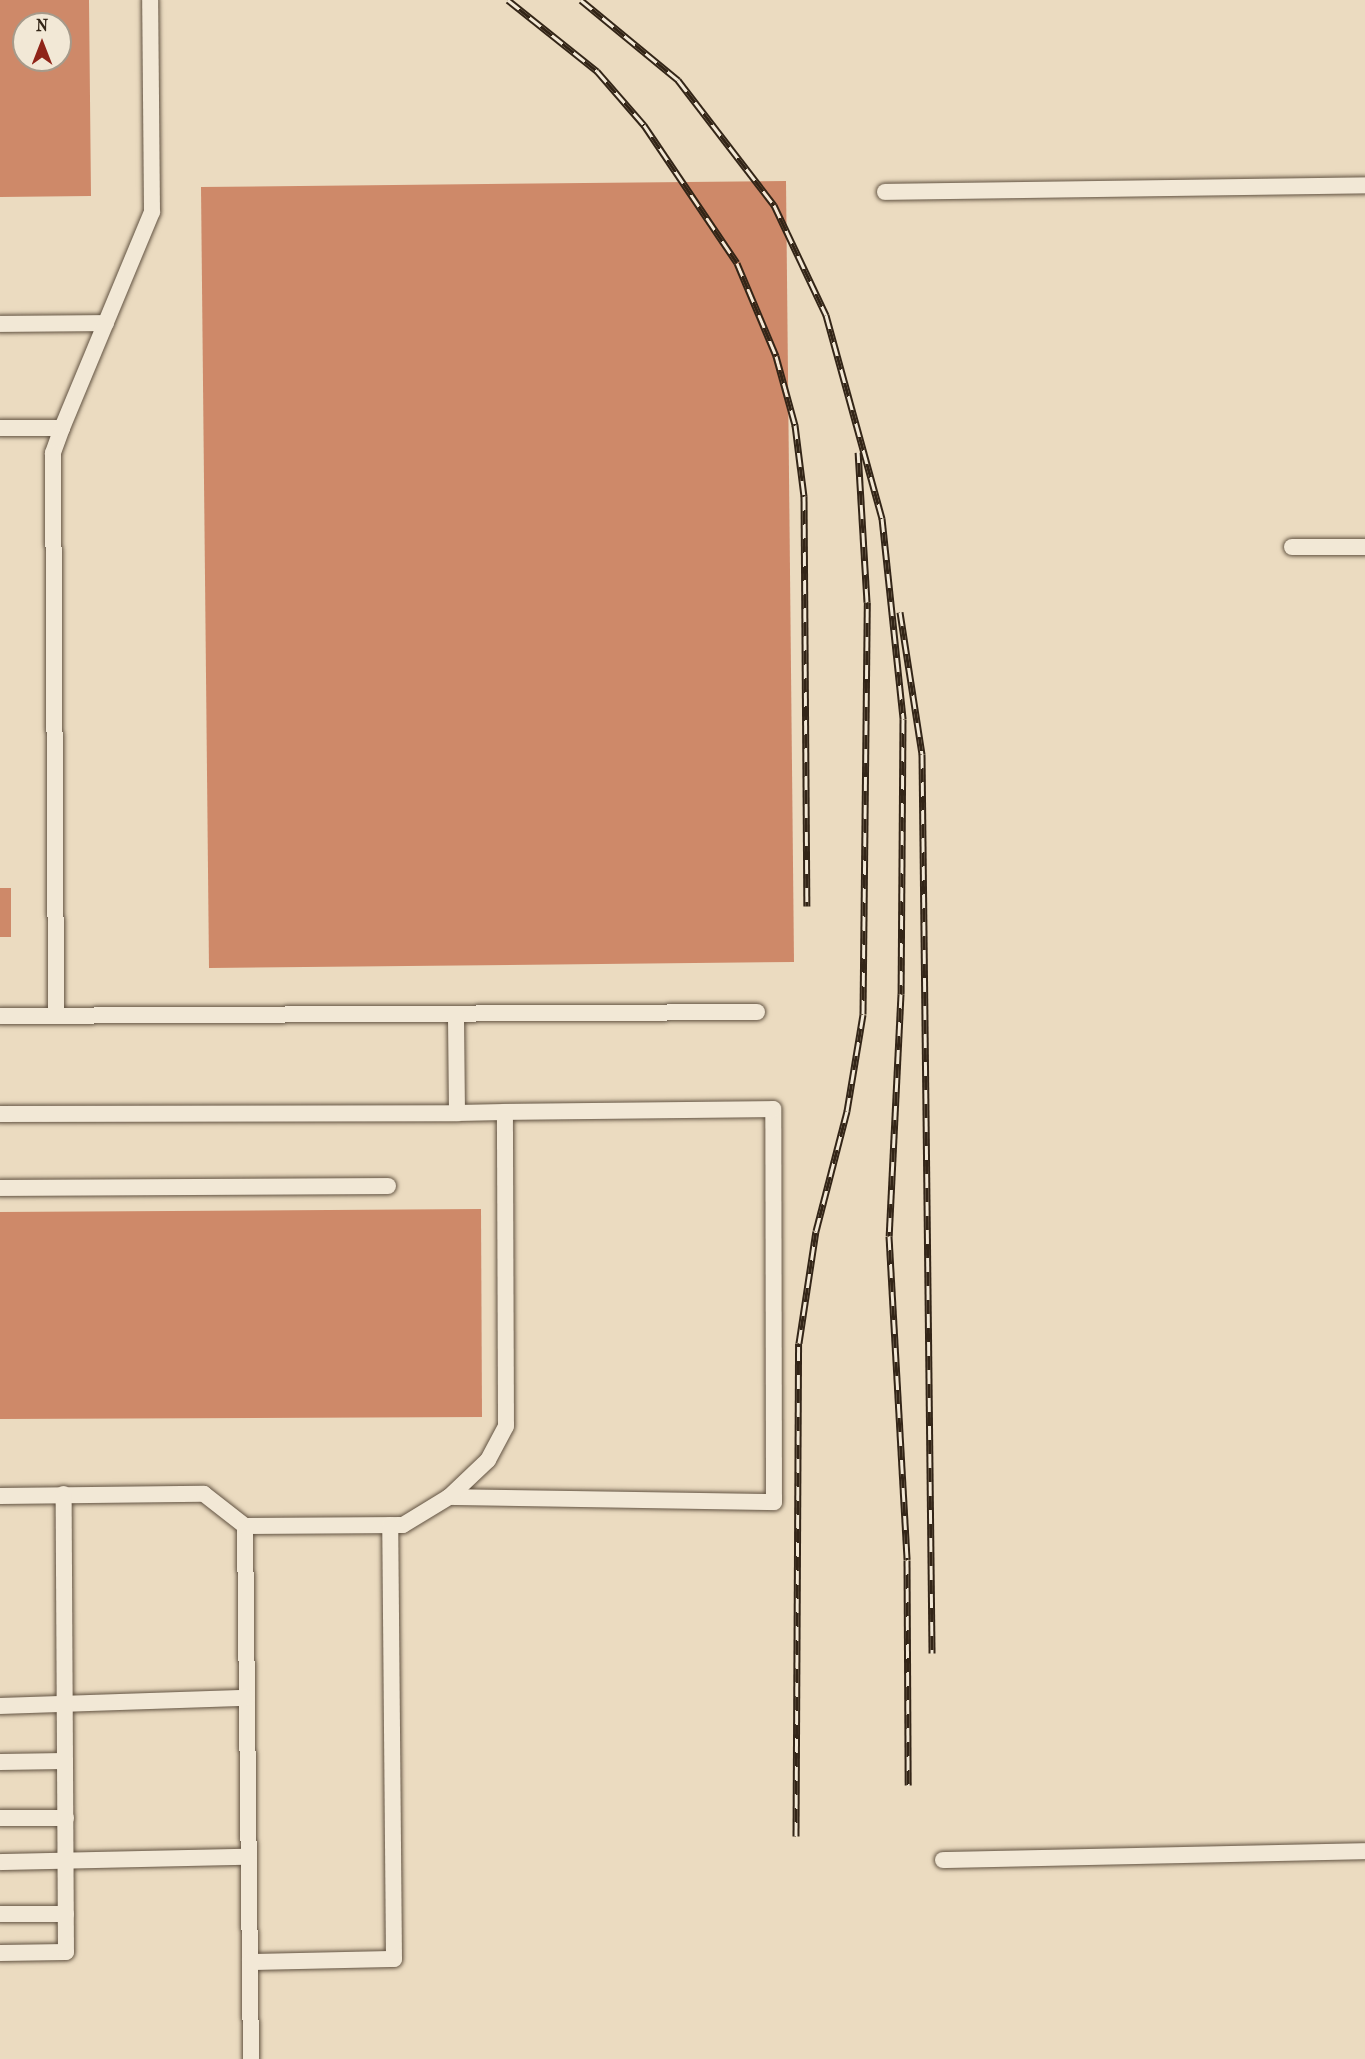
<!DOCTYPE html>
<style>
body{margin:0}
#map{position:relative;width:1365px;height:2059px;overflow:hidden;background:#ebdbc0;font-family:"IM FELL French Canon",serif}
div>[style]{position:absolute}
[style*='--x']{left:calc(var(--x)*1px);top:calc(var(--y)*1px);width:calc(var(--w)*1px);rotate:calc(var(--a)*1deg)}
.building>*{inset:0;background:#ce8969}
.roads{filter:drop-shadow(0 0 2px #615241) drop-shadow(0 0 2px #615241)}
.service>*{height:16px;margin:-8px;padding:0 8px;transform-origin:8px;border-radius:8px;background:#f2e8d6}
.rail>*{height:7px;margin-top:-3.5px;transform-origin:0;background:repeating-linear-gradient(90deg,#f2e8d6 0 14px,#332517 0 28px);box-sizing:border-box;border-block:2px solid #332517}
span{translate:-50% -50%;white-space:nowrap;text-align:center;line-height:1.15;-webkit-text-stroke:5px #f2e8d6;paint-order:stroke}
.north{position:absolute;left:12px;top:12px;width:60px;height:60px;box-sizing:border-box;background:#f2e8d6;border:2px solid #a69a8a;border-radius:50%;rotate:0deg;font-size:16px;font-weight:700;line-height:24px;text-align:center;color:#332517}
.north::after{content:'';display:block;margin:auto;width:21px;height:27px;background:#8f2418;clip-path:polygon(50% 0,100% 100%,50% 72%,0 100%)}
</style>
<div id="map">
<div class="building">
<div style="clip-path:polygon(evenodd,0 0,89px 0,91px 196px,0 197px,0 0,24px 24px,60px 24px,60px 60px,24px 60px,24px 24px)"></div>
<div style="clip-path:polygon(786px 181px,794px 962px,209px 968px,201px 187px)"></div>
<div style="clip-path:polygon(0 888px,11px 888px,11px 937px,0 937px)"></div>
<div style="clip-path:polygon(481px 1209px,482px 1417px,0 1419px,0 1212px)"></div>
</div>
<div class="roads">
<div class="service">
<div style="--x:885;--y:192;--w:480;--a:-0.8"></div>
<div style="--x:0;--y:324;--w:106;--a:-0.5"></div>
<div style="--x:0;--y:428;--w:62;--a:0"></div>
<div style="--x:62;--y:428;--w:27;--a:110"></div>
<div style="--x:53;--y:453;--w:563;--a:89.69"></div>
<div style="--x:62;--y:428;--w:234;--a:-67.4"></div>
<div style="--x:152;--y:212;--w:212;--a:-90.5"></div>
<div style="--x:1292;--y:547;--w:73;--a:0"></div>
<div style="--x:0;--y:1016;--w:757;--a:-0.3"></div>
<div style="--x:0;--y:1114;--w:457;--a:-0.1"></div>
<div style="--x:0;--y:1188;--w:388;--a:-0.3"></div>
<div style="--x:0;--y:1496;--w:204;--a:-0.6"></div>
<div style="--x:204;--y:1494;--w:52;--a:38"></div>
<div style="--x:245;--y:1526;--w:533;--a:89.36"></div>
<div style="--x:449;--y:1497;--w:325;--a:0.9"></div>
<div style="--x:774;--y:1502;--w:393;--a:-90.1"></div>
<div style="--x:773;--y:1109;--w:268;--a:179.4"></div>
<div style="--x:245;--y:1526;--w:158;--a:-0.4"></div>
<div style="--x:403;--y:1525;--w:54;--a:-31.3"></div>
<div style="--x:449;--y:1497;--w:54;--a:-43.5"></div>
<div style="--x:488;--y:1460;--w:38;--a:-62"></div>
<div style="--x:506;--y:1426;--w:314;--a:-90.2"></div>
<div style="--x:505;--y:1112;--w:48;--a:178.8"></div>
<div style="--x:457;--y:1113;--w:99;--a:-90.6"></div>
<div style="--x:0;--y:1706;--w:247;--a:-1.9"></div>
<div style="--x:0;--y:1762;--w:65;--a:-0.9"></div>
<div style="--x:0;--y:1818;--w:66;--a:0"></div>
<div style="--x:943;--y:1860;--w:422;--a:-1.2"></div>
<div style="--x:0;--y:1862;--w:249;--a:-1.2"></div>
<div style="--x:0;--y:1914;--w:66;--a:0"></div>
<div style="--x:0;--y:1953;--w:66;--a:-0.9"></div>
<div style="--x:66;--y:1952;--w:458;--a:-90.3"></div>
<div style="--x:250;--y:1962;--w:144;--a:-1.2"></div>
<div style="--x:394;--y:1959;--w:434;--a:-90.5"></div>
</div>
</div>
<div class="rail">
<div style="--x:508;--y:0;--w:114;--a:38.6"></div>
<div style="--x:597;--y:71;--w:72;--a:49"></div>
<div style="--x:644;--y:125;--w:166;--a:56"></div>
<div style="--x:737;--y:263;--w:101;--a:67.2"></div>
<div style="--x:776;--y:356;--w:72;--a:74.6"></div>
<div style="--x:795;--y:425;--w:72;--a:82.8"></div>
<div style="--x:804;--y:496;--w:410;--a:89.6"></div>
<div style="--x:581;--y:0;--w:126;--a:39.5"></div>
<div style="--x:678;--y:80;--w:158;--a:52.5"></div>
<div style="--x:774;--y:205;--w:122;--a:64.7"></div>
<div style="--x:826;--y:315;--w:211;--a:74.6"></div>
<div style="--x:882;--y:518;--w:202;--a:84"></div>
<div style="--x:903;--y:719;--w:275;--a:90.4"></div>
<div style="--x:901;--y:994;--w:242;--a:92.8"></div>
<div style="--x:889;--y:1236;--w:324;--a:86.8"></div>
<div style="--x:907;--y:1560;--w:225;--a:89.7"></div>
<div style="--x:900;--y:612;--w:144;--a:81.2"></div>
<div style="--x:922;--y:754;--w:899;--a:89.36"></div>
<div style="--x:796;--y:1836;--w:493;--a:-89.7"></div>
<div style="--x:799;--y:1343;--w:113;--a:-81.4"></div>
<div style="--x:816;--y:1231;--w:124;--a:-75.5"></div>
<div style="--x:847;--y:1111;--w:98;--a:-80.6"></div>
<div style="--x:863;--y:1014;--w:412;--a:-89.4"></div>
<div style="--x:867;--y:602;--w:150;--a:-93.4"></div>
</div>
<div class="north">N</div>
</div>
